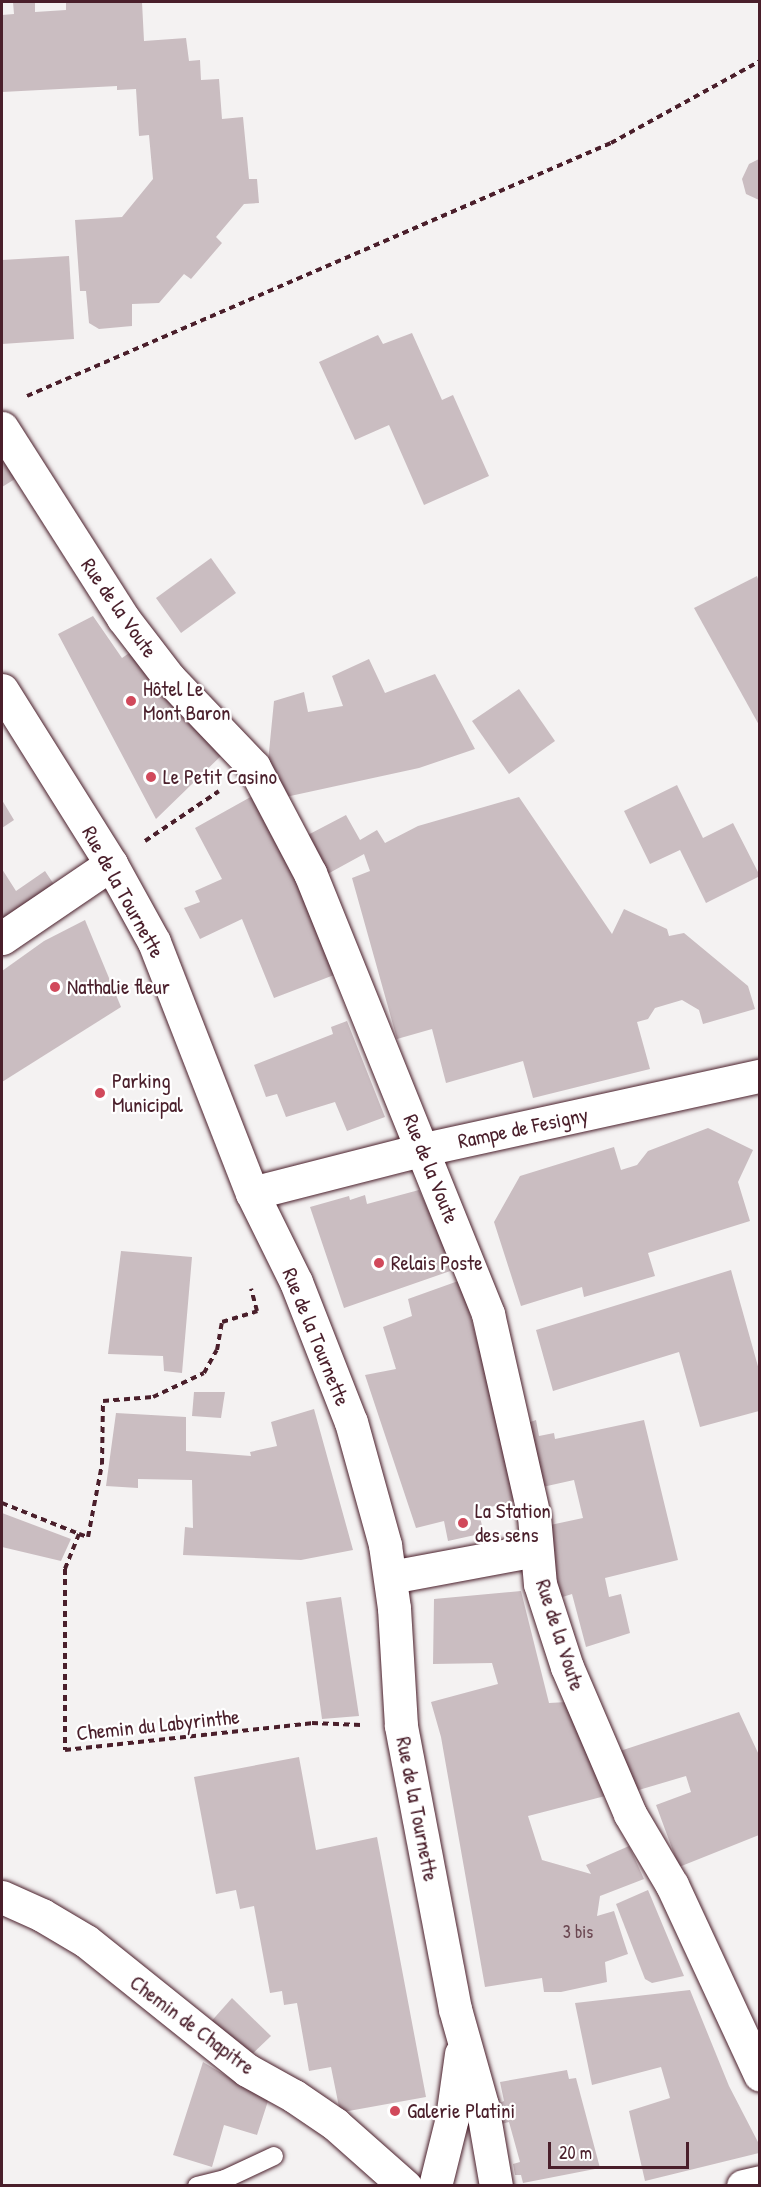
<!DOCTYPE html>
<meta charset="utf-8">
<style>
body{margin:0}
#map{position:relative;width:761px;height:2187px;overflow:hidden;background:#f4f2f2;font-family:"Patrick Hand",sans-serif}
div>[style]{position:absolute}
[style*='--x']{left:calc(var(--x)*1px);top:calc(var(--y)*1px);width:calc(var(--w)*1px);rotate:calc(var(--a)*1deg)}
.building>*{inset:0;background:#cabdc1}
.path>*{height:4px;margin-top:-2px;transform-origin:0;background:repeating-linear-gradient(90deg,#4a1f2b 0 6px,transparent 0 10.5px)}
.roads{filter:drop-shadow(0 0 2px #4a1f2b) drop-shadow(0 0 2px #4a1f2b)}
.lane>*{height:18px;margin:-9px;padding:0 9px;transform-origin:9px;border-radius:9px;background:#fff}
.street>*{height:33px;margin:-16.5px;padding:0 16.5px;transform-origin:16.5px;border-radius:16.5px;background:#fff}
.secondary>*{height:33px;margin:-16.5px;padding:0 16.5px;transform-origin:16.5px;border-radius:16.5px;background:#fff}
.dots>*{width:16px;height:16px;translate:-50% -50%;box-sizing:border-box;border:3px solid #fff;border-radius:50%}
span{translate:-50% -50%;white-space:nowrap;text-align:center;line-height:1.15;-webkit-text-stroke:4.5px #fff;paint-order:stroke}
.number-label{font-size:18px;color:#6a4650}
.number-label span{-webkit-text-stroke-width:0}
.street-label{font-size:21px;color:#4a1f2b}
.poi-label{font-size:21px;color:#4a1f2b}
.left{translate:0 -50%;text-align:left}
.frame{position:absolute;inset:0;border:3px solid #4a1f2b;pointer-events:none}
.scale{position:absolute;left:548px;top:2142px;width:141px;height:27px;box-sizing:border-box;border:3px solid #4a1f2b;border-top:0;padding-left:8px;font-size:18px;line-height:21px;white-space:nowrap;color:#4a1f2b;-webkit-text-stroke:4px #fff;paint-order:stroke}
</style>
<div id="map">
<div class="building">
<div style="clip-path:polygon(13px 2px,35px 2px,35px 12px,66px 10px,66px 2px,142px 2px,144px 41px,186px 38px,189px 61px,200px 60px,201px 80px,219px 79px,222px 119px,243px 117px,249px 179px,257px 179px,259px 203px,244px 204px,216px 237px,222px 243px,191px 279px,184px 274px,159px 303px,132px 304px,132px 326px,99px 329px,89px 323px,86px 291px,80px 291px,75px 220px,122px 217px,153px 179px,149px 135px,139px 136px,136px 89px,117px 90px,117px 86px,2px 92px,2px 15px,14px 14px)"></div>
<div style="clip-path:polygon(759px 159px,759px 200px,746px 194px,742px 179px,749px 164px)"></div>
<div style="clip-path:polygon(69px 256px,74px 339px,2px 344px,2px 260px)"></div>
<div style="clip-path:polygon(412px 333px,442px 400px,453px 395px,489px 476px,424px 505px,389px 425px,355px 440px,319px 362px,378px 335px,383px 344px)"></div>
<div style="clip-path:polygon(2px 458px,15px 479px,2px 487px)"></div>
<div style="clip-path:polygon(211px 558px,236px 593px,181px 633px,156px 598px)"></div>
<div style="clip-path:polygon(757px 576px,759px 582px,759px 725px,694px 608px)"></div>
<div style="clip-path:polygon(93px 616px,122px 658px,132px 651px,226px 751px,156px 819px,58px 634px)"></div>
<div style="clip-path:polygon(369px 659px,385px 693px,435px 674px,475px 749px,419px 768px,281px 798px,268px 762px,274px 701px,304px 692px,308px 712px,343px 706px,332px 676px)"></div>
<div style="clip-path:polygon(519px 689px,555px 741px,509px 774px,472px 721px)"></div>
<div style="clip-path:polygon(677px 785px,703px 838px,733px 823px,760px 876px,706px 903px,680px 850px,650px 864px,624px 811px)"></div>
<div style="clip-path:polygon(256px 794px,299px 879px,334px 975px,274px 998px,242px 919px,200px 939px,184px 908px,200px 902px,195px 891px,222px 879px,195px 828px)"></div>
<div style="clip-path:polygon(519px 797px,612px 934px,624px 909px,667px 929px,669px 936px,684px 933px,748px 986px,755px 1009px,703px 1024px,699px 1010px,682px 1000px,655px 1008px,648px 1019px,637px 1022px,650px 1069px,533px 1098px,523px 1061px,446px 1083px,432px 1029px,397px 1039px,352px 878px,370px 871px,364px 854px,322px 877px,302px 838px,346px 815px,360px 840px,377px 830px,385px 843px,418px 826px)"></div>
<div style="clip-path:polygon(2px 800px,14px 820px,2px 828px)"></div>
<div style="clip-path:polygon(2px 869px,16px 891px,45px 871px,55px 886px,2px 933px)"></div>
<div style="clip-path:polygon(85px 920px,121px 1007px,2px 1082px,2px 971px,44px 941px)"></div>
<div style="clip-path:polygon(347px 1021px,385px 1117px,347px 1131px,335px 1102px,286px 1117px,277px 1094px,266px 1097px,254px 1065px,333px 1034px,331px 1027px)"></div>
<div style="clip-path:polygon(708px 1128px,753px 1150px,738px 1182px,750px 1221px,648px 1253px,655px 1276px,584px 1297px,582px 1287px,521px 1306px,494px 1222px,520px 1176px,614px 1147px,621px 1170px,637px 1165px,648px 1151px)"></div>
<div style="clip-path:polygon(419px 1190px,456px 1269px,344px 1308px,310px 1207px,349px 1196px,350px 1200px,365px 1195px,367px 1204px)"></div>
<div style="clip-path:polygon(121px 1251px,192px 1257px,182px 1373px,164px 1371px,163px 1356px,108px 1354px)"></div>
<div style="clip-path:polygon(731px 1270px,759px 1370px,759px 1411px,700px 1427px,679px 1352px,553px 1391px,536px 1330px)"></div>
<div style="clip-path:polygon(461px 1280px,519px 1500px,478px 1510px,484px 1533px,448px 1541px,444px 1521px,416px 1528px,365px 1375px,396px 1369px,383px 1327px,412px 1316px,408px 1299px)"></div>
<div style="clip-path:polygon(194px 1392px,225px 1392px,221px 1418px,192px 1416px)"></div>
<div style="clip-path:polygon(314px 1409px,353px 1550px,301px 1560px,183px 1555px,185px 1527px,193px 1528px,192px 1480px,138px 1479px,138px 1488px,106px 1486px,116px 1413px,186px 1417px,186px 1451px,251px 1456px,250px 1452px,277px 1446px,271px 1422px)"></div>
<div style="clip-path:polygon(536px 1420px,539px 1436px,554px 1433px,555px 1439px,644px 1420px,678px 1560px,605px 1578px,609px 1597px,621px 1594px,630px 1633px,586px 1647px,572px 1594px,556px 1599px,541px 1527px,583px 1518px,574px 1480px,538px 1488px,524px 1424px)"></div>
<div style="clip-path:polygon(2px 1513px,71px 1539px,61px 1561px,2px 1547px)"></div>
<div style="clip-path:polygon(521px 1591px,549px 1703px,567px 1702px,609px 1795px,528px 1816px,542px 1860px,591px 1874px,586px 1865px,629px 1846px,644px 1879px,600px 1896px,597px 1916px,614px 1911px,628px 1954px,605px 1962px,607px 1982px,561px 1992px,544px 1992px,542px 1978px,485px 1987px,441px 1737px,431px 1702px,498px 1684px,492px 1663px,433px 1664px,434px 1599px)"></div>
<div style="clip-path:polygon(341px 1597px,359px 1716px,322px 1719px,306px 1602px)"></div>
<div style="clip-path:polygon(739px 1712px,759px 1755px,759px 1835px,679px 1867px,656px 1805px,691px 1792px,686px 1776px,632px 1792px,620px 1751px)"></div>
<div style="clip-path:polygon(299px 1757px,316px 1850px,377px 1837px,426px 2097px,343px 2112px,339px 2107px,331px 2067px,309px 2071px,297px 2003px,284px 2005px,282px 1991px,270px 1993px,254px 1906px,240px 1909px,236px 1890px,216px 1894px,194px 1777px)"></div>
<div style="clip-path:polygon(648px 1890px,684px 1976px,652px 1983px,645px 1979px,616px 1904px)"></div>
<div style="clip-path:polygon(690px 1990px,729px 2086px,759px 2144px,759px 2153px,645px 2181px,629px 2111px,670px 2098px,661px 2067px,592px 2085px,575px 2003px)"></div>
<div style="clip-path:polygon(232px 1998px,271px 2036px,246px 2060px,208px 2025px)"></div>
<div style="clip-path:polygon(203px 2062px,268px 2101px,257px 2135px,224px 2125px,212px 2167px,173px 2155px)"></div>
<div style="clip-path:polygon(567px 2070px,569px 2079px,576px 2078px,600px 2168px,523px 2183px,521px 2175px,515px 2175px,513px 2164px,520px 2162px,509px 2122px,501px 2124px,499px 2103px,504px 2101px,500px 2082px)"></div>
</div>
<div class="path">
<div style="--x:27;--y:396;--w:636;--a:-23.42"></div>
<div style="--x:611;--y:143;--w:170;--a:-28.8"></div>
<div style="--x:145;--y:841;--w:89;--a:-34"></div>
<div style="--x:2;--y:1503;--w:83;--a:21.9"></div>
<div style="--x:79;--y:1534;--w:38;--a:112"></div>
<div style="--x:65;--y:1569;--w:181;--a:90"></div>
<div style="--x:65;--y:1750;--w:248;--a:-6.2"></div>
<div style="--x:312;--y:1723;--w:49;--a:2.3"></div>
<div style="--x:79;--y:1534;--w:9;--a:18"></div>
<div style="--x:88;--y:1537;--w:74;--a:-79.1"></div>
<div style="--x:102;--y:1464;--w:63;--a:-89.1"></div>
<div style="--x:103;--y:1401;--w:50;--a:-4.6"></div>
<div style="--x:153;--y:1397;--w:56;--a:-25.2"></div>
<div style="--x:204;--y:1373;--w:26;--a:-61"></div>
<div style="--x:217;--y:1350;--w:28;--a:-80"></div>
<div style="--x:222;--y:1322;--w:37;--a:-17"></div>
<div style="--x:257;--y:1311;--w:23;--a:-105"></div>
</div>
<div class="roads">
<div class="lane">
<div style="--x:197;--y:2186;--w:29;--a:-14"></div>
<div style="--x:225;--y:2179;--w:54;--a:-25.1"></div>
</div>
<div class="street">
<div style="--x:2;--y:428;--w:225;--a:57.5"></div>
<div style="--x:123;--y:618;--w:76;--a:52.5"></div>
<div style="--x:169;--y:678;--w:123;--a:46.3"></div>
<div style="--x:254;--y:767;--w:120;--a:62.2"></div>
<div style="--x:310;--y:873;--w:476;--a:68"></div>
<div style="--x:488;--y:1314;--w:207;--a:77.2"></div>
<div style="--x:534;--y:1516;--w:68;--a:85"></div>
<div style="--x:540;--y:1584;--w:87;--a:72"></div>
<div style="--x:567;--y:1667;--w:160;--a:66.8"></div>
<div style="--x:630;--y:1814;--w:82;--a:59.4"></div>
<div style="--x:672;--y:1885;--w:209;--a:65.1"></div>
<div style="--x:2;--y:938;--w:132;--a:-34.2"></div>
<div style="--x:252;--y:1193;--w:178;--a:-14.3"></div>
<div style="--x:424;--y:1149;--w:344;--a:-12.3"></div>
<div style="--x:391;--y:1577;--w:147;--a:-10.6"></div>
<div style="--x:2;--y:1897;--w:44;--a:24.2"></div>
<div style="--x:42;--y:1915;--w:51;--a:30.6"></div>
<div style="--x:86;--y:1941;--w:206;--a:38.7"></div>
<div style="--x:247;--y:2070;--w:54;--a:29"></div>
<div style="--x:294;--y:2096;--w:50;--a:34.3"></div>
<div style="--x:335;--y:2124;--w:94;--a:41.5"></div>
<div style="--x:743;--y:2186;--w:17;--a:-13"></div>
</div>
<div class="secondary">
<div style="--x:2;--y:690;--w:205;--a:57.9"></div>
<div style="--x:111;--y:864;--w:89;--a:61.1"></div>
<div style="--x:154;--y:942;--w:269;--a:68.7"></div>
<div style="--x:252;--y:1193;--w:99;--a:63.7"></div>
<div style="--x:296;--y:1282;--w:150;--a:68.6"></div>
<div style="--x:351;--y:1422;--w:128;--a:74.5"></div>
<div style="--x:385;--y:1545;--w:64;--a:81.9"></div>
<div style="--x:394;--y:1608;--w:118;--a:86.6"></div>
<div style="--x:401;--y:1726;--w:288;--a:79.2"></div>
<div style="--x:455;--y:2009;--w:100;--a:74.3"></div>
<div style="--x:482;--y:2105;--w:82;--a:80.2"></div>
<div style="--x:435;--y:2186;--w:70;--a:-76"></div>
<div style="--x:452;--y:2118;--w:65;--a:-82"></div>
</div>
</div>
<div class="dots">
<div style="left:131px;top:701px;background:#d1495b"></div>
<div style="left:151px;top:777px;background:#d1495b"></div>
<div style="left:55px;top:987px;background:#d1495b"></div>
<div style="left:100px;top:1093px;background:#d1495b"></div>
<div style="left:379px;top:1263px;background:#d1495b"></div>
<div style="left:463px;top:1523px;background:#d1495b"></div>
<div style="left:395px;top:2111px;background:#d1495b"></div>
</div>
<div class="number-label">
<span style="left:578px;top:1932px">3 bis</span>
</div>
<div class="street-label">
<span style="left:119px;top:608px;rotate:55deg">Rue de la Voute</span>
<span style="left:123px;top:892px;rotate:61deg">Rue de la Tournette</span>
<span style="left:523px;top:1128px;rotate:-12deg">Rampe de Fesigny</span>
<span style="left:431px;top:1169px;rotate:68deg">Rue de la Voute</span>
<span style="left:316px;top:1337px;rotate:68deg">Rue de la Tournette</span>
<span style="left:560px;top:1635px;rotate:72deg">Rue de la Voute</span>
<span style="left:158px;top:1725px;rotate:-6deg">Chemin du Labyrinthe</span>
<span style="left:417px;top:1809px;rotate:79deg">Rue de la Tournette</span>
<span style="left:192px;top:2025px;rotate:37deg">Chemin de Chapitre</span>
</div>
<div class="poi-label">
<span class="left" style="left:143px;top:701px">Hôtel Le<br>Mont Baron</span>
<span class="left" style="left:163px;top:777px">Le Petit Casino</span>
<span class="left" style="left:67px;top:987px">Nathalie fleur</span>
<span class="left" style="left:112px;top:1093px">Parking<br>Municipal</span>
<span class="left" style="left:391px;top:1263px">Relais Poste</span>
<span class="left" style="left:475px;top:1523px">La Station<br>des sens</span>
<span class="left" style="left:407px;top:2111px">Galerie Platini</span>
</div>
<div class="frame"></div>
<div class="scale">20 m</div>
</div>
